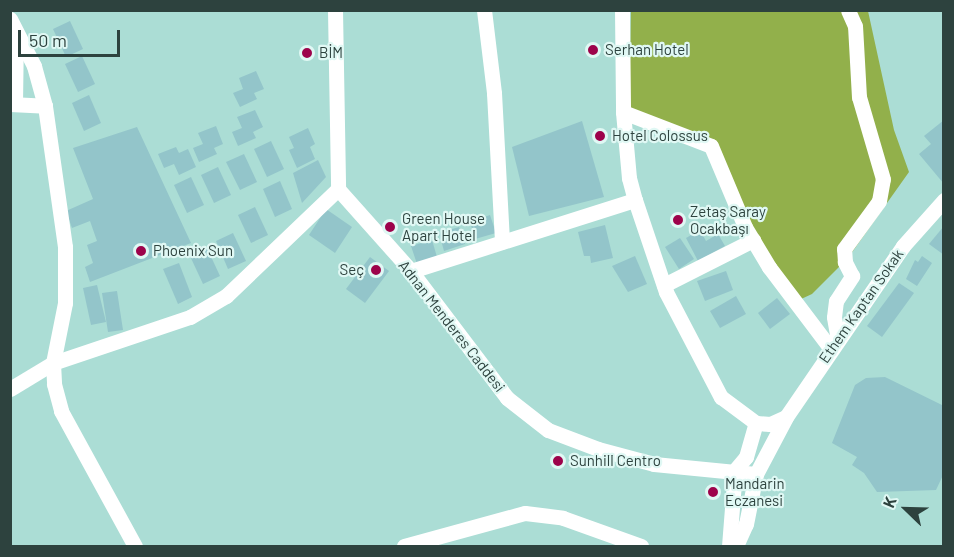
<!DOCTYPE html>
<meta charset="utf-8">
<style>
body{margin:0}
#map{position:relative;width:954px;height:557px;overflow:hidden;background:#abddd5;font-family:Barlow,sans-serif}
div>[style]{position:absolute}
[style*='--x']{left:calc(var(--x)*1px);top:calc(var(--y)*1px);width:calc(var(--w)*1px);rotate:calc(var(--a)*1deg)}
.green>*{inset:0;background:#92b04b}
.building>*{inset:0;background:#93c5ca}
.minor>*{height:15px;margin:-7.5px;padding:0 7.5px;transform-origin:7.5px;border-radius:7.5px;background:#fff}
.dots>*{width:16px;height:16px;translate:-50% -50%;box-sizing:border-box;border:3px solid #e0f8f4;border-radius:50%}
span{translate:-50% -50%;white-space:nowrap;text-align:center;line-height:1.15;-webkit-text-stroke:4.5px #e0f8f4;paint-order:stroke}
.poi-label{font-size:15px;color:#2d423e}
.left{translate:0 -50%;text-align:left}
.right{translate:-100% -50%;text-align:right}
.street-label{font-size:15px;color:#2d423e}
.frame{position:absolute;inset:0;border:12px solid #2d423e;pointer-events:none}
.north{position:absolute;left:876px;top:479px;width:60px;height:60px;-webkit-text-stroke:4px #e0f8f4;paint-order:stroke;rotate:293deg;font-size:16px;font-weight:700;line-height:24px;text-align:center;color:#2d423e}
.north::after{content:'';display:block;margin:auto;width:21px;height:27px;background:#2d423e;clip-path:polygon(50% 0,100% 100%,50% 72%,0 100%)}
.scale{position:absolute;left:18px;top:30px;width:102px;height:27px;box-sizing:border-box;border:3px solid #2d423e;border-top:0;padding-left:8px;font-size:18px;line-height:21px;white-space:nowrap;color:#2d423e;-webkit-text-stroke:4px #e0f8f4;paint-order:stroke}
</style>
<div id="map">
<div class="green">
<div style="clip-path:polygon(631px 11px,868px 11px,894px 130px,909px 172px,848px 258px,812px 294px,799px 300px,748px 225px,718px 147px,629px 110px)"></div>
</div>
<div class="building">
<div style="clip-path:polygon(70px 21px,83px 49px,66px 57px,53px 29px)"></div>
<div style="clip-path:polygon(82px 56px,95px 84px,78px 92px,65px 64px)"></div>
<div style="clip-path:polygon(256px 71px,264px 89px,254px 93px,257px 99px,240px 107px,233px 93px,243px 89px,239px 78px)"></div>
<div style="clip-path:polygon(89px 95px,101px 123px,84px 131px,72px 103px)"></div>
<div style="clip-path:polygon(255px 110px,263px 127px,253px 132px,256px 138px,238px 146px,232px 132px,242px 128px,237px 117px)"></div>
<div style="clip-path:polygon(944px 120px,944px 184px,919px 154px,931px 144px,924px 136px)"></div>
<div style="clip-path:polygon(582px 121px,604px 197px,529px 216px,512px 147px)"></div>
<div style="clip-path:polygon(216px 126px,223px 144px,214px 148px,217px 154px,199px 162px,193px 148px,203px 144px,198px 133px)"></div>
<div style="clip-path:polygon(137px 127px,191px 243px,90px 282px,85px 267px,93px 263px,87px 245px,97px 241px,90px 221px,72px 228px,66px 211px,93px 199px,73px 148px)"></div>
<div style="clip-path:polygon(308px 128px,315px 144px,310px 147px,315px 159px,297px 168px,289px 150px,294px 148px,289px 137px)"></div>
<div style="clip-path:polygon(271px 141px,284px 169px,267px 177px,254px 149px)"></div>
<div style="clip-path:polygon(176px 147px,179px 153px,188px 149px,196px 167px,179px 175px,174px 164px,164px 168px,158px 154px)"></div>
<div style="clip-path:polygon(244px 154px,257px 182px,240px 190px,226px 162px)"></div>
<div style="clip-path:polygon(318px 160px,326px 177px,302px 203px,293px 173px)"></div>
<div style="clip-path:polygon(218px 167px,231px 195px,214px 203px,201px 175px)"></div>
<div style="clip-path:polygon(191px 177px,204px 205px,187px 213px,174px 185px)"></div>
<div style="clip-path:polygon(280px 181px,292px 209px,275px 217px,263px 189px)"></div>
<div style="clip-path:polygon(255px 207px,268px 235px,251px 243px,238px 215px)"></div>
<div style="clip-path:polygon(326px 209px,352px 227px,335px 253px,309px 235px)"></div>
<div style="clip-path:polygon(490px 215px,496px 233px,475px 239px,470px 222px)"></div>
<div style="clip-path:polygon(605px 225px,613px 258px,591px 263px,590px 256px,584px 256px,578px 232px)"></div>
<div style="clip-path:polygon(944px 226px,944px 255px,929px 244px)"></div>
<div style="clip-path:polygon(459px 227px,465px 244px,444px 251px,439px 233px)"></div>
<div style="clip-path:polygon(700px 230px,706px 241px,718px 234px,725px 246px,698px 261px,686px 238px)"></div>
<div style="clip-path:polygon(233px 233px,246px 261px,228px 269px,216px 241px)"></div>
<div style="clip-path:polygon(680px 238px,694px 259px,679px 269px,665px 247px)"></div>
<div style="clip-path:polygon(432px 240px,437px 257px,417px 264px,411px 246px)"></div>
<div style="clip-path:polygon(207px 248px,220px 276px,203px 284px,190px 256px)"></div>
<div style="clip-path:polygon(635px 256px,647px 284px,628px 292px,612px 266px)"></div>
<div style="clip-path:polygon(922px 256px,932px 263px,917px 286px,906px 279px,915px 260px,918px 262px)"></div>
<div style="clip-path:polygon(370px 257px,389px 271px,365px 303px,346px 289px)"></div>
<div style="clip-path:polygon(179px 263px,192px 297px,178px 304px,163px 269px)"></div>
<div style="clip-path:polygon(726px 271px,733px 290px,705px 301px,697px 281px)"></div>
<div style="clip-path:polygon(899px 283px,914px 293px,882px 337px,867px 326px)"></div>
<div style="clip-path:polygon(97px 285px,106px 322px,91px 325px,83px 288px)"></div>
<div style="clip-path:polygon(117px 291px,123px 330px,108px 332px,102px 293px)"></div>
<div style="clip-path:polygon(736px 296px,746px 314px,720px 328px,710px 311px)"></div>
<div style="clip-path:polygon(777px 298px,790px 314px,770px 329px,758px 313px)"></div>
<div style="clip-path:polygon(885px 377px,944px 406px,944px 473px,936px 490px,877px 492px,864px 473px,852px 465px,857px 457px,832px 443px,855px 385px,866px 378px)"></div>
</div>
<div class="minor">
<div style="--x:335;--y:10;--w:179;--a:89"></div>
<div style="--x:338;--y:189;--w:110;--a:48.3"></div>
<div style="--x:411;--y:271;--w:159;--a:52.9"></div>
<div style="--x:507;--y:398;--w:52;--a:38"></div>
<div style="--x:548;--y:430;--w:53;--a:20.8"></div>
<div style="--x:598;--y:449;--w:58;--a:15"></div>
<div style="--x:654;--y:464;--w:102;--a:5.6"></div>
<div style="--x:484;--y:10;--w:84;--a:83.1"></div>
<div style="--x:494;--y:93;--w:149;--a:86.9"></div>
<div style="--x:622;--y:10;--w:102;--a:89.4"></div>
<div style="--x:623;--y:112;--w:66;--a:84.8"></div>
<div style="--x:629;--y:178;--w:23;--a:75"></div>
<div style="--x:635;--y:200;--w:97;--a:71.4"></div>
<div style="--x:666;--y:292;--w:119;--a:62.4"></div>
<div style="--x:721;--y:397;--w:44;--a:36.6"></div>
<div style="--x:10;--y:19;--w:53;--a:62.9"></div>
<div style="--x:34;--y:66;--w:41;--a:74.6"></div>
<div style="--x:45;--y:106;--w:142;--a:81.9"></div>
<div style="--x:65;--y:247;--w:56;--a:90"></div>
<div style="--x:65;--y:303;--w:61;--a:101.3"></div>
<div style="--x:53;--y:363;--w:21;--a:87"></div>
<div style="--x:54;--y:384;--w:28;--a:75"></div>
<div style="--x:61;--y:411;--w:154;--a:61.3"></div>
<div style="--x:10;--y:104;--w:35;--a:3"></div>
<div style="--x:15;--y:104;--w:72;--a:-89.2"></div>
<div style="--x:623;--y:112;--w:94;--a:21.1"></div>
<div style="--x:711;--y:146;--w:88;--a:67.2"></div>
<div style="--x:745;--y:227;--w:47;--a:59"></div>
<div style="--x:769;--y:267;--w:103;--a:52.9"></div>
<div style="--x:411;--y:271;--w:235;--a:-17.6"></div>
<div style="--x:664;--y:285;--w:100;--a:-26.8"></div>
<div style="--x:838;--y:340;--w:23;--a:-100"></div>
<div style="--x:834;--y:317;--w:16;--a:-83"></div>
<div style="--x:836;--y:301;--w:30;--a:-57"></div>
<div style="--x:852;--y:276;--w:16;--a:-117"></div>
<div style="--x:845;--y:262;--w:13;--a:-94"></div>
<div style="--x:844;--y:249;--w:59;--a:-53.9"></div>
<div style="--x:879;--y:201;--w:22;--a:-80"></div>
<div style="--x:883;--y:179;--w:85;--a:-106.3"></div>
<div style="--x:859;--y:97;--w:71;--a:-93.2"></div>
<div style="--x:855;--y:26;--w:17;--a:-114"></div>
<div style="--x:10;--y:389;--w:50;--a:-31.2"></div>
<div style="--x:53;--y:363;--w:145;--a:-18.6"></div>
<div style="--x:190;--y:317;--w:42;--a:-30.3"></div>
<div style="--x:226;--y:296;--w:155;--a:-43.7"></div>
<div style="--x:756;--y:423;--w:14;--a:4"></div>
<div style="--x:770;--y:424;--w:17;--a:-24"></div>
<div style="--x:786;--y:417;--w:207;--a:-55.6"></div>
<div style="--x:903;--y:246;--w:62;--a:-48.3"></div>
<div style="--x:404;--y:546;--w:125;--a:-15.3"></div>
<div style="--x:525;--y:513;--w:38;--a:7"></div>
<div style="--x:563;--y:518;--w:83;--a:19.7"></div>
<div style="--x:729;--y:546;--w:76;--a:-85.5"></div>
<div style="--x:735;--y:470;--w:17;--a:-50"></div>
<div style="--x:746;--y:457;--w:35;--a:-74"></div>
<div style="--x:736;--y:546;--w:24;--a:-66"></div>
<div style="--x:746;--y:524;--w:51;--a:-78.7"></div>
<div style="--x:756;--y:474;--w:64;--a:-62.2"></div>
</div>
<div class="dots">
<div style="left:593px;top:50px;background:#9d034b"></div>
<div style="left:307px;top:53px;background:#9d034b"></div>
<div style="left:600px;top:136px;background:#9d034b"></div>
<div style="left:678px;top:220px;background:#9d034b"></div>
<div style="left:390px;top:227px;background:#9d034b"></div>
<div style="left:141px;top:251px;background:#9d034b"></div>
<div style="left:376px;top:270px;background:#9d034b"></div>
<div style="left:558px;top:461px;background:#9d034b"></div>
<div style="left:713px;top:492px;background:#9d034b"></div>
</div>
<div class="poi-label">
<span class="left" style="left:605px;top:50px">Serhan Hotel</span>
<span class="left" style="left:319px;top:53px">BİM</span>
<span class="left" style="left:612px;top:136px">Hotel Colossus</span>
<span class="left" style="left:690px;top:220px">Zetaş Saray<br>Ocakbaşı</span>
<span class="left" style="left:402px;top:227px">Green House<br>Apart Hotel</span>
<span class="left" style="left:153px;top:251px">Phoenix Sun</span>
<span class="right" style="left:364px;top:270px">Seç</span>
<span class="left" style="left:570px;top:461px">Sunhill Centro</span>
<span class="left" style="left:725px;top:492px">Mandarin<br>Eczanesi</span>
</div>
<div class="street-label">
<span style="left:861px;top:306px;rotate:-55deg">Ethem Kaptan Sokak</span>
<span style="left:452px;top:326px;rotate:52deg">Adnan Menderes Caddesi</span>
</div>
<div class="frame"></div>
<div class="north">K</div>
<div class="scale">50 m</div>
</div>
